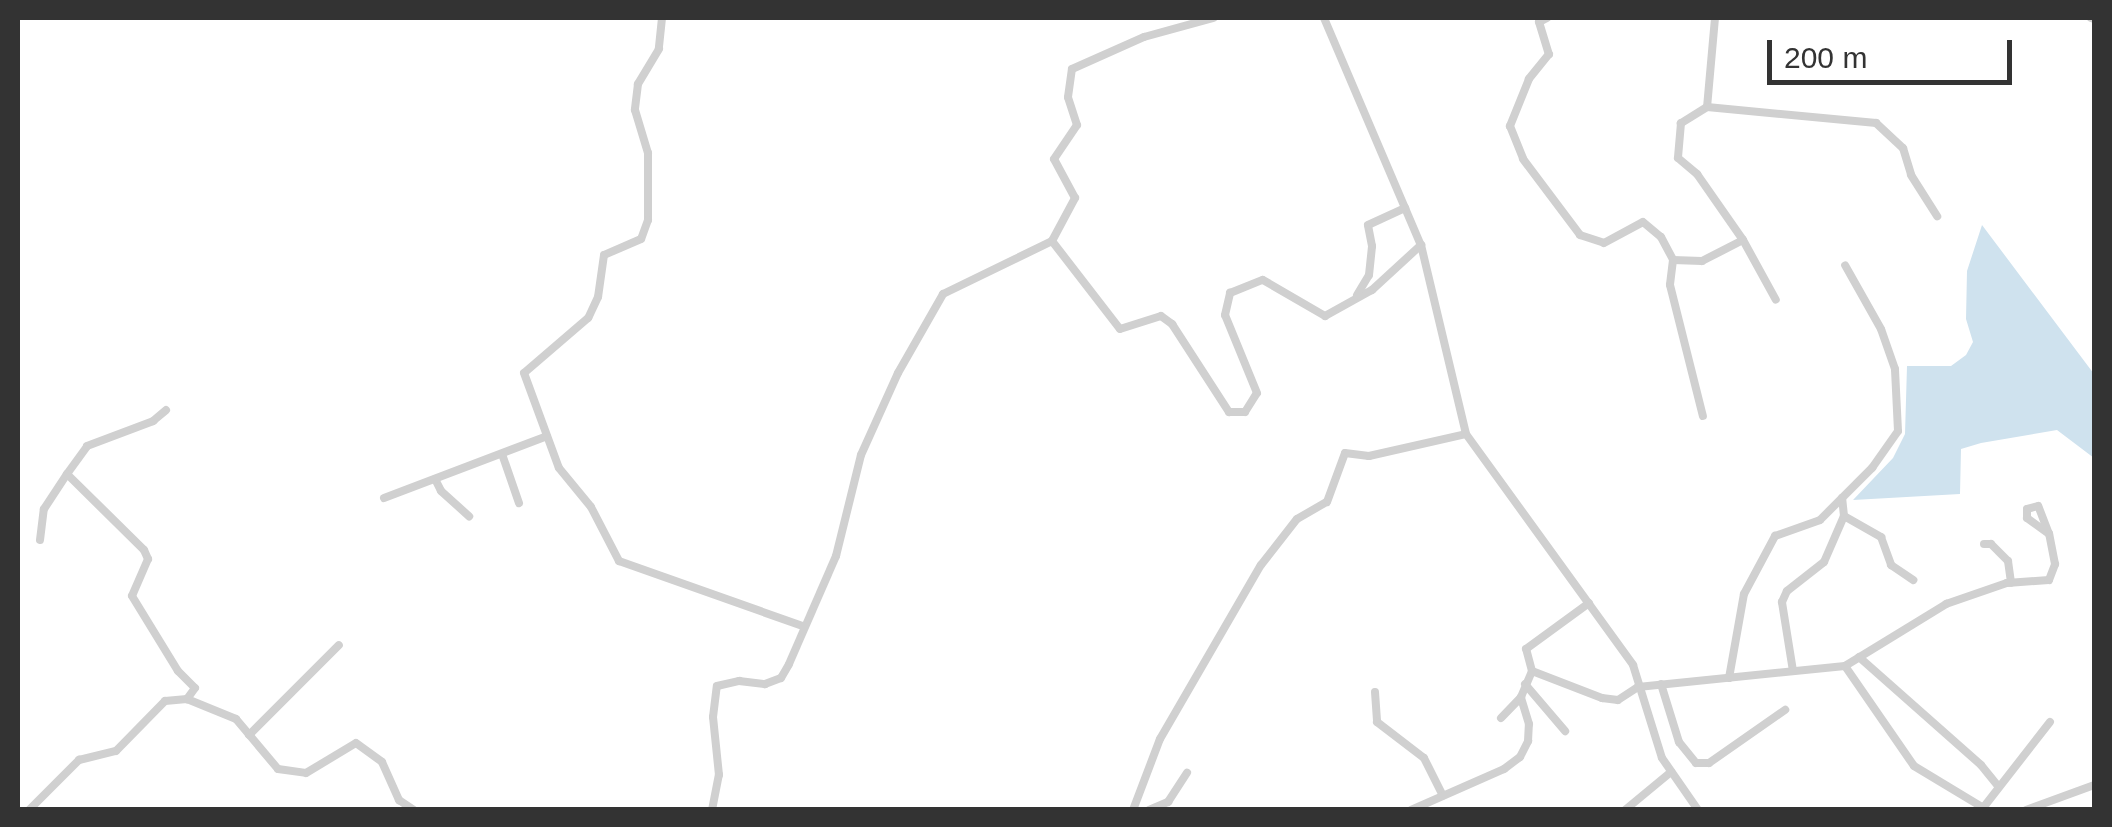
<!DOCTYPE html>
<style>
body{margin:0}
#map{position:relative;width:2112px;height:827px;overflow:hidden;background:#fff;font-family:Helvetica,sans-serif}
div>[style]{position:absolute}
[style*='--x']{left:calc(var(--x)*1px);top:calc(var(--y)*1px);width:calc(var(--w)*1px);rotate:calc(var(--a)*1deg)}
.water>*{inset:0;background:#cfe2ee}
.street>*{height:8px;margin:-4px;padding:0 4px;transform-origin:4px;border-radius:4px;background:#d0d0d0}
span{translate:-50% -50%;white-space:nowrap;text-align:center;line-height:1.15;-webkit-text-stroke:10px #fff;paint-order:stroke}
.frame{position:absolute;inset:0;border:20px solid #333;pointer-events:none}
.scale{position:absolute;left:1767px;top:40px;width:245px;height:45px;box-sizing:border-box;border:5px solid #333;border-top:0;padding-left:12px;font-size:30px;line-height:35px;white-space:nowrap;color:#333;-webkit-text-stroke:8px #fff;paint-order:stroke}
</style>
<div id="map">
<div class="water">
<div style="clip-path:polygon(1982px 225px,2094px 374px,2094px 458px,2057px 430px,1981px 443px,1961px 449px,1960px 494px,1853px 500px,1893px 458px,1905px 434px,1907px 366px,1951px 366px,1966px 355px,1973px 342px,1966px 319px,1967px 271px)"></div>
</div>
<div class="street">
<div style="--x:662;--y:18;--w:31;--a:96"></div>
<div style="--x:659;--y:49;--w:41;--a:121"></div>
<div style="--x:638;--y:84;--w:26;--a:97"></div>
<div style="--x:635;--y:110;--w:45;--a:73.2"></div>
<div style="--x:648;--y:153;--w:67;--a:90"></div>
<div style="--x:648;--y:220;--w:20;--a:110"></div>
<div style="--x:641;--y:239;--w:40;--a:156.6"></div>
<div style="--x:604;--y:255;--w:42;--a:98.1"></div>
<div style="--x:598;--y:297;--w:23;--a:115"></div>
<div style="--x:588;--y:318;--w:84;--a:139.3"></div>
<div style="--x:524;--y:373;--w:101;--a:69.8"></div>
<div style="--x:559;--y:468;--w:50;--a:50.6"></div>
<div style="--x:591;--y:507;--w:61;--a:62.6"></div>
<div style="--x:619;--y:561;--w:197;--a:19.5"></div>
<div style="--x:1324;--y:18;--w:247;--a:66.9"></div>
<div style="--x:1421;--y:245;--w:194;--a:76.6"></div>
<div style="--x:1466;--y:434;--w:285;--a:54.1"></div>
<div style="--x:1633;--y:665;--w:97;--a:72.7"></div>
<div style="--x:1662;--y:758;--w:63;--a:55.3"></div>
<div style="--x:1547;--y:18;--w:9;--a:153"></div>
<div style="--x:1539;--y:22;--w:34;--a:73"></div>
<div style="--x:1549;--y:54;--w:32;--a:129"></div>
<div style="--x:1529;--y:79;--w:51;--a:112"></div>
<div style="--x:1510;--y:126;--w:35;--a:68"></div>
<div style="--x:1523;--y:159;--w:95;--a:53.1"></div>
<div style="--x:1580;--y:235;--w:25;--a:18"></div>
<div style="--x:1604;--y:243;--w:44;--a:-28.3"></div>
<div style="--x:1643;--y:222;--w:23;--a:40"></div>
<div style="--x:1661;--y:237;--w:26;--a:62"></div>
<div style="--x:1673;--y:260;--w:25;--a:97"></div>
<div style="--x:1670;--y:285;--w:135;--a:75.9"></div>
<div style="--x:1715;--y:18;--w:89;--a:95.1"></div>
<div style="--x:1707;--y:107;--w:31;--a:148"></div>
<div style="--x:1681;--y:123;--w:35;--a:95"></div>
<div style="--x:1678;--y:158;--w:25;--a:40"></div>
<div style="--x:1697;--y:174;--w:80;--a:55.1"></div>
<div style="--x:2091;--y:18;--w:3;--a:18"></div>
<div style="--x:1707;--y:107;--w:170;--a:5.4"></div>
<div style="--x:1876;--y:123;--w:37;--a:43"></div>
<div style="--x:1903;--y:148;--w:28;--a:73"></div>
<div style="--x:1911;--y:175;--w:49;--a:57.6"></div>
<div style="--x:1052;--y:241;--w:111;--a:52.3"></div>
<div style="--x:1120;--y:329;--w:43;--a:-17.6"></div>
<div style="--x:1161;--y:316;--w:14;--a:36"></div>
<div style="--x:1172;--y:324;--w:105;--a:57.1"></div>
<div style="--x:1229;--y:412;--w:16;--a:0"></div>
<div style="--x:1245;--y:412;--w:22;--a:-58"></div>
<div style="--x:1257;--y:393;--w:84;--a:-112.3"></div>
<div style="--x:1225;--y:315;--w:23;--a:-77"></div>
<div style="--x:1230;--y:293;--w:35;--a:-22"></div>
<div style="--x:1263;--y:280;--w:72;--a:30.1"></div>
<div style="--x:1325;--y:316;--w:54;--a:-29"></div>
<div style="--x:1372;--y:290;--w:67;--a:-42.6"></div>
<div style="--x:1673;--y:260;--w:29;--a:2"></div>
<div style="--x:1702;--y:261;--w:46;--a:-27.1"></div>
<div style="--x:1743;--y:240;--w:68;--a:61.2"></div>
<div style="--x:1357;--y:295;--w:23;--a:-59"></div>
<div style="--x:1369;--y:275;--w:29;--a:-84"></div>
<div style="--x:1372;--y:246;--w:21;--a:-101"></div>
<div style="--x:1368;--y:225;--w:41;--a:-24.7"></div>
<div style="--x:502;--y:454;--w:52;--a:70.9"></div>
<div style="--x:67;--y:474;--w:34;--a:-54"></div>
<div style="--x:87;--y:446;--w:71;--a:-20.7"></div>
<div style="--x:153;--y:421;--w:17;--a:-40"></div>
<div style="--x:435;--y:479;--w:13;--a:63"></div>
<div style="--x:441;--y:491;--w:38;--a:42"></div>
<div style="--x:384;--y:498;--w:174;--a:-20.8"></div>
<div style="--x:1844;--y:516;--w:43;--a:29.6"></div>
<div style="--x:1881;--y:537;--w:30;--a:70"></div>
<div style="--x:1891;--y:565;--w:27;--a:34"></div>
<div style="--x:40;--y:540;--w:31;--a:-83"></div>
<div style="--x:44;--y:509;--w:42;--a:-56.7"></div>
<div style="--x:67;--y:474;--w:108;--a:44.6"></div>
<div style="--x:144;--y:550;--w:10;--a:66"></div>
<div style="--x:148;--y:559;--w:40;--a:113.4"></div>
<div style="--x:132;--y:596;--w:88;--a:58.5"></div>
<div style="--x:178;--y:671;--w:24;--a:45"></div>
<div style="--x:195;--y:688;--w:14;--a:126"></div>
<div style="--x:1984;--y:544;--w:7;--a:0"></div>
<div style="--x:1991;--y:544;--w:24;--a:45"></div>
<div style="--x:2008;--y:561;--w:22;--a:82"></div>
<div style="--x:1859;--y:657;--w:163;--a:41.5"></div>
<div style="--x:1981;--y:765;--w:28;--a:51"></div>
<div style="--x:1845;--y:666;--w:119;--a:-31.5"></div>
<div style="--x:1946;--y:604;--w:65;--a:-19"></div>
<div style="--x:2007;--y:583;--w:42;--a:-4.1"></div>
<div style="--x:2049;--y:580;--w:17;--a:-69"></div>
<div style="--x:2055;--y:564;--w:31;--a:-101"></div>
<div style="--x:2049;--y:534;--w:30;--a:-111"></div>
<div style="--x:2038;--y:506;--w:11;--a:165"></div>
<div style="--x:2027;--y:509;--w:9;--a:90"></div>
<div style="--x:2027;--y:518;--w:27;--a:36"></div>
<div style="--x:1532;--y:671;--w:23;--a:-105"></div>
<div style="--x:1526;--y:649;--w:78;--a:-36.1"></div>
<div style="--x:1793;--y:671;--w:70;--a:-99.1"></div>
<div style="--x:1782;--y:602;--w:12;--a:-66"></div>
<div style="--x:1787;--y:591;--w:47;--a:-38.1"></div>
<div style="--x:1824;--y:562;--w:50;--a:-66.5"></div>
<div style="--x:1844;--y:516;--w:18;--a:-96"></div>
<div style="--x:1729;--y:678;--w:85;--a:-79.9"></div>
<div style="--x:1744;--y:594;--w:66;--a:-61.9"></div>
<div style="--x:1775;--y:536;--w:48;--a:-19.6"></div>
<div style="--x:1820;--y:520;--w:74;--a:-45"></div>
<div style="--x:1872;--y:468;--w:45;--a:-54.9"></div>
<div style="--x:1898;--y:431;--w:62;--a:-92.8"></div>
<div style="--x:1895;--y:369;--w:42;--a:-109.3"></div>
<div style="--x:1881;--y:329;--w:73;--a:-119.4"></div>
<div style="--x:1525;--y:684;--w:62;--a:49.6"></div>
<div style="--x:1661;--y:684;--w:61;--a:72.8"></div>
<div style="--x:1679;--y:742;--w:27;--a:51"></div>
<div style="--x:1696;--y:763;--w:13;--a:0"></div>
<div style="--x:1709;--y:763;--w:93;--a:-34.9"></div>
<div style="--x:1375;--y:692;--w:30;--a:86"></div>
<div style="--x:1377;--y:722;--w:59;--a:37.5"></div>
<div style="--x:1424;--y:758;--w:42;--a:63.4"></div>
<div style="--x:1501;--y:718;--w:29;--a:-46"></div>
<div style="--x:249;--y:735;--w:127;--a:-45"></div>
<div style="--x:1983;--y:808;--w:109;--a:-52.1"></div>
<div style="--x:29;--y:810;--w:71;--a:-45"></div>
<div style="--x:79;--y:760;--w:38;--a:-14"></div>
<div style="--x:116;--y:751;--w:70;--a:-45.6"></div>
<div style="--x:165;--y:701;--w:22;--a:-5"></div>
<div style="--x:187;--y:699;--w:53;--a:22.2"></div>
<div style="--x:236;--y:719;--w:65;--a:50"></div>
<div style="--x:278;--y:769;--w:28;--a:8"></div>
<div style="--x:306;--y:773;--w:58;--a:-31"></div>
<div style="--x:356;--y:743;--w:32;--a:36"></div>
<div style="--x:382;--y:762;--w:42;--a:65.9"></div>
<div style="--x:399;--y:800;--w:18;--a:34"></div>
<div style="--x:712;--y:810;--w:36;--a:-79"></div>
<div style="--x:719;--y:775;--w:58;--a:-95.9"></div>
<div style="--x:713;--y:717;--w:31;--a:-83"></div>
<div style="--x:717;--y:686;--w:23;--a:-13"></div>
<div style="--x:739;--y:681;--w:26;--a:7"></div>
<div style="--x:765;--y:684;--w:17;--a:-21"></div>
<div style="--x:781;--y:678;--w:16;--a:-60"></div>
<div style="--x:789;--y:664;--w:118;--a:-66.5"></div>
<div style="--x:836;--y:556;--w:104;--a:-76.1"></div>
<div style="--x:861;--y:455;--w:90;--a:-65.7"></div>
<div style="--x:898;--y:373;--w:91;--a:-60.3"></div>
<div style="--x:943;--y:294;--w:121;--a:-25.9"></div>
<div style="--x:1052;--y:241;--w:49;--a:-61.9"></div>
<div style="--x:1075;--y:198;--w:44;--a:-118.3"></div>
<div style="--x:1054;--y:159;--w:41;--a:-55.9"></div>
<div style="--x:1077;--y:125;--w:29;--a:-108"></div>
<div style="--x:1068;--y:97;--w:28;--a:-82"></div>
<div style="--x:1072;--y:69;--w:79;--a:-24"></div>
<div style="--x:1144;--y:37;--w:72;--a:-15.4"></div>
<div style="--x:1133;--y:810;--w:76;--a:-69.2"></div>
<div style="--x:1160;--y:739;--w:201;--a:-59.9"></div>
<div style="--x:1261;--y:565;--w:58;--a:-52"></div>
<div style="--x:1297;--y:519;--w:34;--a:-30"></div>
<div style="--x:1327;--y:502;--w:52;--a:-69.8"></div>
<div style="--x:1345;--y:453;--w:24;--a:7"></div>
<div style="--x:1369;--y:456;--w:99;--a:-12.8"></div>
<div style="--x:1149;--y:810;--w:21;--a:-23"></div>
<div style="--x:1168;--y:802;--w:35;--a:-57"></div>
<div style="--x:1411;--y:810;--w:102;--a:-23.8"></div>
<div style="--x:1504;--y:769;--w:20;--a:-37"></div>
<div style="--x:1520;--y:757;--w:18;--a:-63"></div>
<div style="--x:1528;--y:741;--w:17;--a:-87"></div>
<div style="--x:1529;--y:724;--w:28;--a:-107"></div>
<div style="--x:1521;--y:697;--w:28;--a:-67"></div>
<div style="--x:1532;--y:671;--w:75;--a:21.1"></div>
<div style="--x:1602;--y:698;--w:16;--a:7"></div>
<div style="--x:1618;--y:700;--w:24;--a:-33"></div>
<div style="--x:1638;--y:687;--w:208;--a:-5.8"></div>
<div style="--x:1845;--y:666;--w:121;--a:55.4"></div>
<div style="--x:1914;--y:766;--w:85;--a:31.1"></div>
<div style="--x:1625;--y:810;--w:60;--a:-39.6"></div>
<div style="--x:2026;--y:810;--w:72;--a:-20.2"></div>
</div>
<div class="frame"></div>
<div class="scale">200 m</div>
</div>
